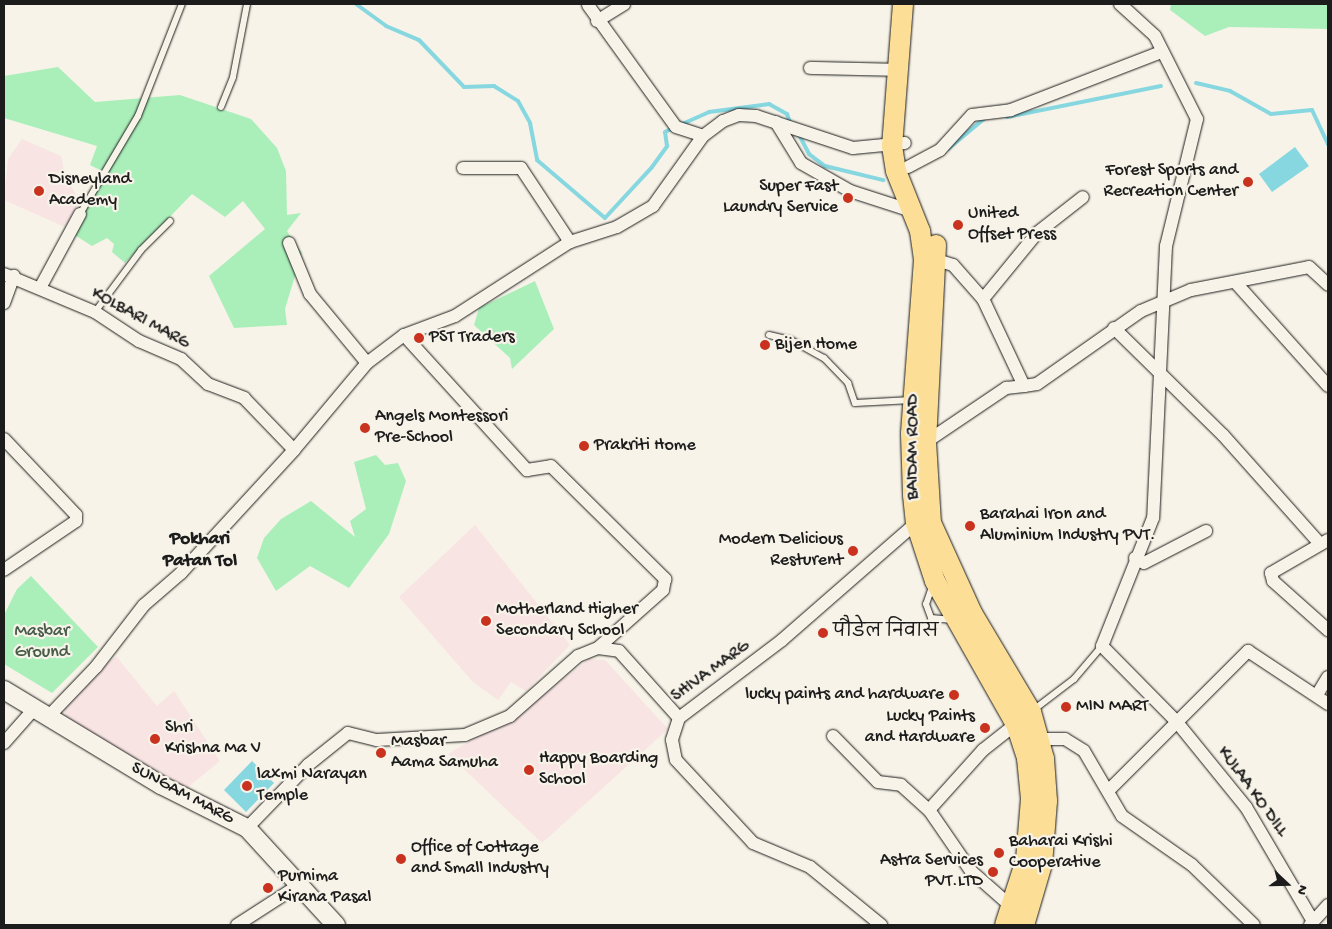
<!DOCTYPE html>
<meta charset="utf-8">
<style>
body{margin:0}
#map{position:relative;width:1332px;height:929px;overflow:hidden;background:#f7f3e8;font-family:"Gochi Hand","Playpen Sans Deva",sans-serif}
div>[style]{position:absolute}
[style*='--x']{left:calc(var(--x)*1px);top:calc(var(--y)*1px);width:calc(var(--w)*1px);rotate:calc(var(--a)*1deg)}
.built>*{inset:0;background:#f8e4e3}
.green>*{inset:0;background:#aaefba}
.water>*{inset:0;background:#86d7e0}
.stream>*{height:4px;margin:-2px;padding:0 2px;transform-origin:2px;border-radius:2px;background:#86d7e0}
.roads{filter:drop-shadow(0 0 1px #1c1c1c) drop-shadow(0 0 1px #1c1c1c)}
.service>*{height:6px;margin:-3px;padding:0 3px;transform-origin:3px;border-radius:3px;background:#f7f3e8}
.minor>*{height:12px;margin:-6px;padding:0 6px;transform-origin:6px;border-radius:6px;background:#f7f3e8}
.secondary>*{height:18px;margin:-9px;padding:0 9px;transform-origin:9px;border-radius:9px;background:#f7f3e8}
.primary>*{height:20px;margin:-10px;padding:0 10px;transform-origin:10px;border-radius:10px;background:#fcde96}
.dots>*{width:14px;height:14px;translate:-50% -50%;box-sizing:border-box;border:2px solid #f7f3e8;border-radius:50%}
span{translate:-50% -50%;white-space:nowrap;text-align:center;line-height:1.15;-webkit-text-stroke:4.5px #f7f3e8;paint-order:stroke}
.poi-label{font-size:18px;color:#1c1c1c}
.right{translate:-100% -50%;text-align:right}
.left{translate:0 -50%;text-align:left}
.street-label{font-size:18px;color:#1c1c1c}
.park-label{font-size:18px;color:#475b4b}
.neighbourhood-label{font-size:19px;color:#1c1c1c;font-weight:700}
.frame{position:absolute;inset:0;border:5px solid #1c1c1c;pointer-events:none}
.north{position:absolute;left:1262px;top:859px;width:50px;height:50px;-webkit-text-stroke:4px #f7f3e8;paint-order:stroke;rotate:111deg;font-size:14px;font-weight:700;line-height:20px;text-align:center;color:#1c1c1c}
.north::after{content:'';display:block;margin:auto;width:18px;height:22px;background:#1c1c1c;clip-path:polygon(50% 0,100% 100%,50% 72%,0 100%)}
</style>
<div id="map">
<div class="built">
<div style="clip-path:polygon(22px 139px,61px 156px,65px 176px,80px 201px,65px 227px,4px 200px,8px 159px)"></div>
<div style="clip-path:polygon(475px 525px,570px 645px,526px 691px,511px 682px,498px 700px,473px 682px,399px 597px)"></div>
<div style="clip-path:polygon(116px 656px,157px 706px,174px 691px,220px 761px,187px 788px,66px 717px,63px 705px)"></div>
<div style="clip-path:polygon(589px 659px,605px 660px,668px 729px,542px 843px,448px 754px,531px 705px)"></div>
</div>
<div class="green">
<div style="clip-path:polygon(1171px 4px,1328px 4px,1328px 29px,1229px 27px,1205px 36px,1170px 10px)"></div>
<div style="clip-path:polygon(58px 67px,95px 102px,180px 95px,251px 119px,277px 148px,286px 171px,287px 215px,301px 213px,287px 231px,302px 253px,285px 309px,287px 325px,234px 328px,209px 276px,265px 229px,243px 201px,225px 217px,192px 194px,125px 263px,112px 252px,114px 244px,107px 238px,92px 246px,70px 232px,106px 173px,90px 165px,97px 146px,4px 118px,4px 76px)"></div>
<div style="clip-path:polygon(535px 281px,554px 329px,512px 369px,510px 358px,474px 325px,479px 308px)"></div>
<div style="clip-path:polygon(376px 455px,385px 465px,398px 463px,406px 481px,389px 534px,349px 588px,310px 566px,276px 591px,257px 558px,264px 538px,281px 519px,311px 501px,355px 537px,350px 521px,366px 509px,354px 462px)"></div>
<div style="clip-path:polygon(31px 576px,98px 647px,52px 693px,4px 664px,4px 615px,17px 589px)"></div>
</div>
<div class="water">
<div style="clip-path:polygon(1295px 147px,1309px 166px,1272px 192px,1259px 174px)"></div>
<div style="clip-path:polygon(252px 761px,274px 783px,246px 812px,224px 790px)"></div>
</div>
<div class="stream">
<div style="--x:356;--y:4;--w:37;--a:36"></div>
<div style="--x:386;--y:26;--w:36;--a:23"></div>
<div style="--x:419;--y:40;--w:65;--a:46.2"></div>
<div style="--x:464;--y:87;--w:30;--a:-2"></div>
<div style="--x:494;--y:86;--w:28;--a:32"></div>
<div style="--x:518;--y:101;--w:25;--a:61"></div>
<div style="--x:530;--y:123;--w:38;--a:79"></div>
<div style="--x:537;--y:160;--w:89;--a:40.5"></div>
<div style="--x:605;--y:218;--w:69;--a:-47.3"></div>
<div style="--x:652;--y:167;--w:26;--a:-54"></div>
<div style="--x:667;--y:146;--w:14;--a:-98"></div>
<div style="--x:665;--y:132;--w:9;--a:-27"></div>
<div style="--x:1196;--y:83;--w:35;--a:13"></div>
<div style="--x:1230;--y:91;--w:47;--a:29.3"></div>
<div style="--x:1271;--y:114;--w:41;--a:-5.6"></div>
<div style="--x:1312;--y:110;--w:38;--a:65"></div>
<div style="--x:1007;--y:117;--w:157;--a:-11.4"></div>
<div style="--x:680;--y:125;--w:32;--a:-24"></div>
<div style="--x:709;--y:112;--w:61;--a:-7.6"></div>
<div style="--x:769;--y:104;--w:21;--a:29"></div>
<div style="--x:787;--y:114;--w:12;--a:70"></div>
<div style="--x:798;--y:133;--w:24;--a:62"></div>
<div style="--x:809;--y:154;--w:20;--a:37"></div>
<div style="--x:825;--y:166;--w:60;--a:13.6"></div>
<div style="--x:948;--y:149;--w:48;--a:-40"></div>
</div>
<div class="roads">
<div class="service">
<div style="--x:221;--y:107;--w:32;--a:-68"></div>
<div style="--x:233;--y:77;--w:74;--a:-79.1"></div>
<div style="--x:80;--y:214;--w:114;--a:-59.4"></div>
<div style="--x:138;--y:116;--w:120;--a:-68.6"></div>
<div style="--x:95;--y:312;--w:77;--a:-53.4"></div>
<div style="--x:141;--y:250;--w:41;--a:-45"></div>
<div style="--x:769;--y:335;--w:23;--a:13"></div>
<div style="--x:791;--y:340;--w:38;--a:29"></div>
<div style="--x:824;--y:358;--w:35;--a:46"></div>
<div style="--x:848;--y:383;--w:21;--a:71"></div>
<div style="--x:855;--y:403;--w:57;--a:-3"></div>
<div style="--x:933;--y:584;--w:21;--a:109"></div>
<div style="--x:926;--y:604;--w:15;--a:70"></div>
<div style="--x:931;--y:618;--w:22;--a:5"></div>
<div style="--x:1032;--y:711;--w:53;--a:-37.3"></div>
<div style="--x:1074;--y:679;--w:43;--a:-49.7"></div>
</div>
<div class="minor">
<div style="--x:1120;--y:4;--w:47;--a:42.4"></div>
<div style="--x:1155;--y:36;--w:93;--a:63.2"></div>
<div style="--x:1197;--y:119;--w:131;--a:103.7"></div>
<div style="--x:1166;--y:246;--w:272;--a:92.7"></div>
<div style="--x:1153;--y:518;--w:138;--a:111.7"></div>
<div style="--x:1102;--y:646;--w:105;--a:45.4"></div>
<div style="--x:1176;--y:721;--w:111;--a:50.9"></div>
<div style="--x:1246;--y:807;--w:132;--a:59.6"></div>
<div style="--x:588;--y:5;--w:150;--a:54.2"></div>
<div style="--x:676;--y:127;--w:28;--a:18"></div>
<div style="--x:597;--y:21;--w:32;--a:-32"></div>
<div style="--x:810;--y:68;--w:87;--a:1.3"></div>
<div style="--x:776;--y:122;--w:48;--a:58.6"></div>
<div style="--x:801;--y:163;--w:56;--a:29.7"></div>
<div style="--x:850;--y:191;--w:65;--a:17.9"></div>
<div style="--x:908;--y:167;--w:36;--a:-28"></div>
<div style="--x:940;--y:150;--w:47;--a:-47.6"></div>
<div style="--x:972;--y:115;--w:39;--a:-7"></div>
<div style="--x:1011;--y:110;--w:161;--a:-21.1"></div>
<div style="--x:463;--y:168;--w:58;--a:0"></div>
<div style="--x:521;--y:168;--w:89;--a:56.5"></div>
<div style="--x:289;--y:243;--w:55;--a:67.6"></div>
<div style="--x:310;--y:294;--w:89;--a:50.4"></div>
<div style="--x:4;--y:274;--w:99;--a:22.7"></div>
<div style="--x:95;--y:312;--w:53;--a:33.4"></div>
<div style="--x:139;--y:341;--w:46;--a:23.2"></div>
<div style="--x:181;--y:359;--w:37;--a:43"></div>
<div style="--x:208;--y:384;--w:39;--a:21"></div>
<div style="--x:244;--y:398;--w:72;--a:46.1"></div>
<div style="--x:1236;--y:283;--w:138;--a:48.2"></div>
<div style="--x:40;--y:288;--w:84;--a:-61.6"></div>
<div style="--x:983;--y:299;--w:85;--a:-50.7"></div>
<div style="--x:1037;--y:233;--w:58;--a:-38"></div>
<div style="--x:4;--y:303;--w:29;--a:-70"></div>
<div style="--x:1114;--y:328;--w:153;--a:44.5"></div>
<div style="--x:1223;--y:435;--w:146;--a:48.3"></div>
<div style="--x:404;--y:335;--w:183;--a:47.7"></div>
<div style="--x:527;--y:470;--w:24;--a:-9"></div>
<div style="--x:551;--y:466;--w:161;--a:44.7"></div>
<div style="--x:665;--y:579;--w:11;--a:100"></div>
<div style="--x:663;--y:590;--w:87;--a:138.3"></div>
<div style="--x:1024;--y:386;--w:13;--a:-9"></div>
<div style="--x:1037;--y:384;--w:127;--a:-35.1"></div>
<div style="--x:1141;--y:311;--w:54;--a:-22.8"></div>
<div style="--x:1191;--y:290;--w:120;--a:-11"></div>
<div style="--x:1309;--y:267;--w:26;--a:43"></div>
<div style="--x:4;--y:439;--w:105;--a:46.5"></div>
<div style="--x:76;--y:515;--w:6;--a:90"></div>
<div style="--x:76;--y:521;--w:87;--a:145.8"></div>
<div style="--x:926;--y:442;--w:97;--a:-34"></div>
<div style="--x:1006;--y:388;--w:18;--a:-6"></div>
<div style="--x:1024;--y:386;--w:96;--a:-115.2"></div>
<div style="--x:983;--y:299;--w:45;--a:-131.4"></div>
<div style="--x:953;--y:265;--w:17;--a:-163"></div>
<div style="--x:1328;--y:540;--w:66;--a:149.9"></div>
<div style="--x:1271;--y:573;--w:8;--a:76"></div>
<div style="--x:1273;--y:581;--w:74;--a:41.7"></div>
<div style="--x:1135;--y:558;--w:10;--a:29"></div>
<div style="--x:1144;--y:563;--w:70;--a:-27.3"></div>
<div style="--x:1317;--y:695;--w:21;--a:-59"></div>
<div style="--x:49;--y:716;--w:68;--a:-46.2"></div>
<div style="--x:96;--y:667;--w:78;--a:-52.3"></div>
<div style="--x:144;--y:605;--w:49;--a:-40.9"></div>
<div style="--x:181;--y:573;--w:167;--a:-47.4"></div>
<div style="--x:294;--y:450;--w:114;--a:-50"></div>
<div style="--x:367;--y:363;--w:46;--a:-37.1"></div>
<div style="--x:404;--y:335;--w:54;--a:-20.4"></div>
<div style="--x:455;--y:316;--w:137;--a:-32.8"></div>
<div style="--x:570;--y:242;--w:49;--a:-17.7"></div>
<div style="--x:617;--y:227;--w:42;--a:-30.3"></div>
<div style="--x:653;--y:206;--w:86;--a:-54.5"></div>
<div style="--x:703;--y:136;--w:25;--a:-37"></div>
<div style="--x:723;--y:121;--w:17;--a:-21"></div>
<div style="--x:739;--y:115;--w:17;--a:3"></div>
<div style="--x:756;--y:116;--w:102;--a:18.3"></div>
<div style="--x:853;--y:148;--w:52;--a:-5.5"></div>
<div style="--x:679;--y:718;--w:23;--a:108"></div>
<div style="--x:672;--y:740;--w:20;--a:79"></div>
<div style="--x:676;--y:760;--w:113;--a:47.1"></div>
<div style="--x:753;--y:843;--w:62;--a:22.8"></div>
<div style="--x:810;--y:867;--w:92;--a:39.2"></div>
<div style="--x:679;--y:718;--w:129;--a:-37.1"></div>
<div style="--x:782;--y:640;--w:178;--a:-41.1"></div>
<div style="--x:833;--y:736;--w:64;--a:45.6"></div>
<div style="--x:878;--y:782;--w:23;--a:7"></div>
<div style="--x:901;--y:785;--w:38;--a:42"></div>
<div style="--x:1041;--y:739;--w:24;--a:0"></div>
<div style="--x:1065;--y:739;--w:22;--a:32"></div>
<div style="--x:1084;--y:751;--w:75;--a:59.7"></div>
<div style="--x:1122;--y:816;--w:85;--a:35"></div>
<div style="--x:1192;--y:865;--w:86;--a:44.1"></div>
<div style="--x:4;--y:743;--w:45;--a:-48.6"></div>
<div style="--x:1109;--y:790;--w:197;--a:-45"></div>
<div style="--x:1248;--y:651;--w:96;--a:33.5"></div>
<div style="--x:247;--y:828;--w:88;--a:-45.9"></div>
<div style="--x:308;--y:765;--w:51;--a:-38.7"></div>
<div style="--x:348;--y:733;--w:30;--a:14"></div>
<div style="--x:377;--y:740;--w:88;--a:-3.3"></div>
<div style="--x:465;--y:735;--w:49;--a:-22.9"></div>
<div style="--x:510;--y:716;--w:91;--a:-41.4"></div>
<div style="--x:578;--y:656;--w:22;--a:-22"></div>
<div style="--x:598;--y:648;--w:21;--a:8"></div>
<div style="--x:619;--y:651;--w:90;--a:48.2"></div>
<div style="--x:1013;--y:908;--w:56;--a:-138.6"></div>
<div style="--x:971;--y:871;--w:74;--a:-124.5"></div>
<div style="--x:929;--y:810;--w:81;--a:-48"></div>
<div style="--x:983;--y:750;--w:48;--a:-38.3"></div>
<div style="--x:237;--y:925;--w:77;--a:-32.9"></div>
<div style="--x:1310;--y:925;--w:27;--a:-48"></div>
</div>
<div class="secondary">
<div style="--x:4;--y:690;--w:184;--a:31.2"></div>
<div style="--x:161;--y:785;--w:96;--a:26.6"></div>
<div style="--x:247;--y:828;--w:132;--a:47.5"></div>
</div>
<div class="primary">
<div style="--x:903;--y:4;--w:142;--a:94.4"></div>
<div style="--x:892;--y:146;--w:25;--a:81"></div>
<div style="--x:896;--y:171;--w:65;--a:68.2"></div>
<div style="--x:920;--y:231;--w:29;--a:82"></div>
<div style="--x:924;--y:260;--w:174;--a:94.3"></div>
<div style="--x:911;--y:434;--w:61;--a:88.1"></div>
<div style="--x:913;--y:495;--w:28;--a:84"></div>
<div style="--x:916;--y:523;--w:61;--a:71.9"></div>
<div style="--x:935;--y:581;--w:164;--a:60.5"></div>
<div style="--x:1016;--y:724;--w:36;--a:72"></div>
<div style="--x:1027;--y:758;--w:41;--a:84.4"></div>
<div style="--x:1031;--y:799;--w:61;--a:94.7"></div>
<div style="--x:1026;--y:860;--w:68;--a:107.9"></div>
<div style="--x:936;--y:245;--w:197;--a:92.9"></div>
<div style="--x:926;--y:442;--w:81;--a:86.5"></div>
<div style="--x:931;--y:523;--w:99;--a:65.5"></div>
<div style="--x:972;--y:613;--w:115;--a:59.2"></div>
<div style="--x:1031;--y:712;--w:49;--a:74.5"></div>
<div style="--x:1044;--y:759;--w:42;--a:85.9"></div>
<div style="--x:1047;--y:801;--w:63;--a:94.5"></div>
<div style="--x:1042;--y:864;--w:64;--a:106.4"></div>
</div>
</div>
<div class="dots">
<div style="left:1248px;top:182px;background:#c8321e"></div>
<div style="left:39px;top:191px;background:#c8321e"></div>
<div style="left:848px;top:198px;background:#c8321e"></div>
<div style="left:958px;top:225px;background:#c8321e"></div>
<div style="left:419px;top:338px;background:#c8321e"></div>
<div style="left:765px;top:345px;background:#c8321e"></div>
<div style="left:365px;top:428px;background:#c8321e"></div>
<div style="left:584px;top:446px;background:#c8321e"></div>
<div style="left:970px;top:526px;background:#c8321e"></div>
<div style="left:853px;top:551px;background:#c8321e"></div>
<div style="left:486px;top:621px;background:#c8321e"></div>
<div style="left:823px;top:633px;background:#c8321e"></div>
<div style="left:954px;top:695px;background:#c8321e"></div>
<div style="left:1066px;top:707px;background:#c8321e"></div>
<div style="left:985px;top:728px;background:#c8321e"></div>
<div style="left:155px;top:739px;background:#c8321e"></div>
<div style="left:381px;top:753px;background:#c8321e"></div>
<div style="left:529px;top:770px;background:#c8321e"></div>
<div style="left:247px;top:786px;background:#c8321e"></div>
<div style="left:999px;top:853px;background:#c8321e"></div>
<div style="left:401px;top:859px;background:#c8321e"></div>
<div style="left:993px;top:872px;background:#c8321e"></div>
<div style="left:268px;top:888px;background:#c8321e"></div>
</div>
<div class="poi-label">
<span class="right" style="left:1238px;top:182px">Forest Sports and<br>Recreation Center</span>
<span class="left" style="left:49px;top:191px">Disneyland<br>Academy</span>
<span class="right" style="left:838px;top:198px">Super Fast<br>Laundry Service</span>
<span class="left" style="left:968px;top:225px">United<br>Offset Press</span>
<span class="left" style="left:429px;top:338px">PST Traders</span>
<span class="left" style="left:775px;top:345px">Bijen Home</span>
<span class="left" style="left:375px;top:428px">Angels Montessori<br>Pre-School</span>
<span class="left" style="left:594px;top:446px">Prakriti Home</span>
<span class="left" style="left:980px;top:526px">Barahai Iron and<br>Aluminium Industry PVT.</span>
<span class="right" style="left:843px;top:551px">Modern Delicious<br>Resturent</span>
<span class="left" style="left:496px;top:621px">Motherland Higher<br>Secondary School</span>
<span class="left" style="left:833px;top:633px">पौडेल निवास</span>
<span class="right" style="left:944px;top:695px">lucky paints and hardware</span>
<span class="left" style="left:1076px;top:707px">MIN MART</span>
<span class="right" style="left:975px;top:728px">Lucky Paints<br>and Hardware</span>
<span class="left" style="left:165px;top:739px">Shri<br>Krishna Ma V</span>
<span class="left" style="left:391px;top:753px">Masbar<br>Aama Samuha</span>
<span class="left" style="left:539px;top:770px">Happy Boarding<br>School</span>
<span class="left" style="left:257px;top:786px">laxmi Narayan<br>Temple</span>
<span class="left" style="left:1009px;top:853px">Baharai Krishi<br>Cooperative</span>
<span class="left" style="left:411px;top:859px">Office of Cottage<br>and Small Industry</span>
<span class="right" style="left:983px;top:872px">Astra Services<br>PVT.LTD</span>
<span class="left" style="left:278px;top:888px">Purnima<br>Kirana Pasal</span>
</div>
<div class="street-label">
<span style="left:140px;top:319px;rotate:29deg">KOLBARI MARG</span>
<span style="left:914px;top:447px;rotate:-90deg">BAIDAM ROAD</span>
<span style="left:711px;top:672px;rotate:-36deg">SHIVA MARG</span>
<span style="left:1252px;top:792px;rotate:54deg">KULAA KO DILL</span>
<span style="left:182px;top:794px;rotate:28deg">SUNGAM MARG</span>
</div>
<div class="park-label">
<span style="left:42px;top:643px">Masbar<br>Ground</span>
</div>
<div class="neighbourhood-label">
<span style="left:200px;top:551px">Pokhari<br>Patan Tol</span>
</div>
<div class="frame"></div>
<div class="north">N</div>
</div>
